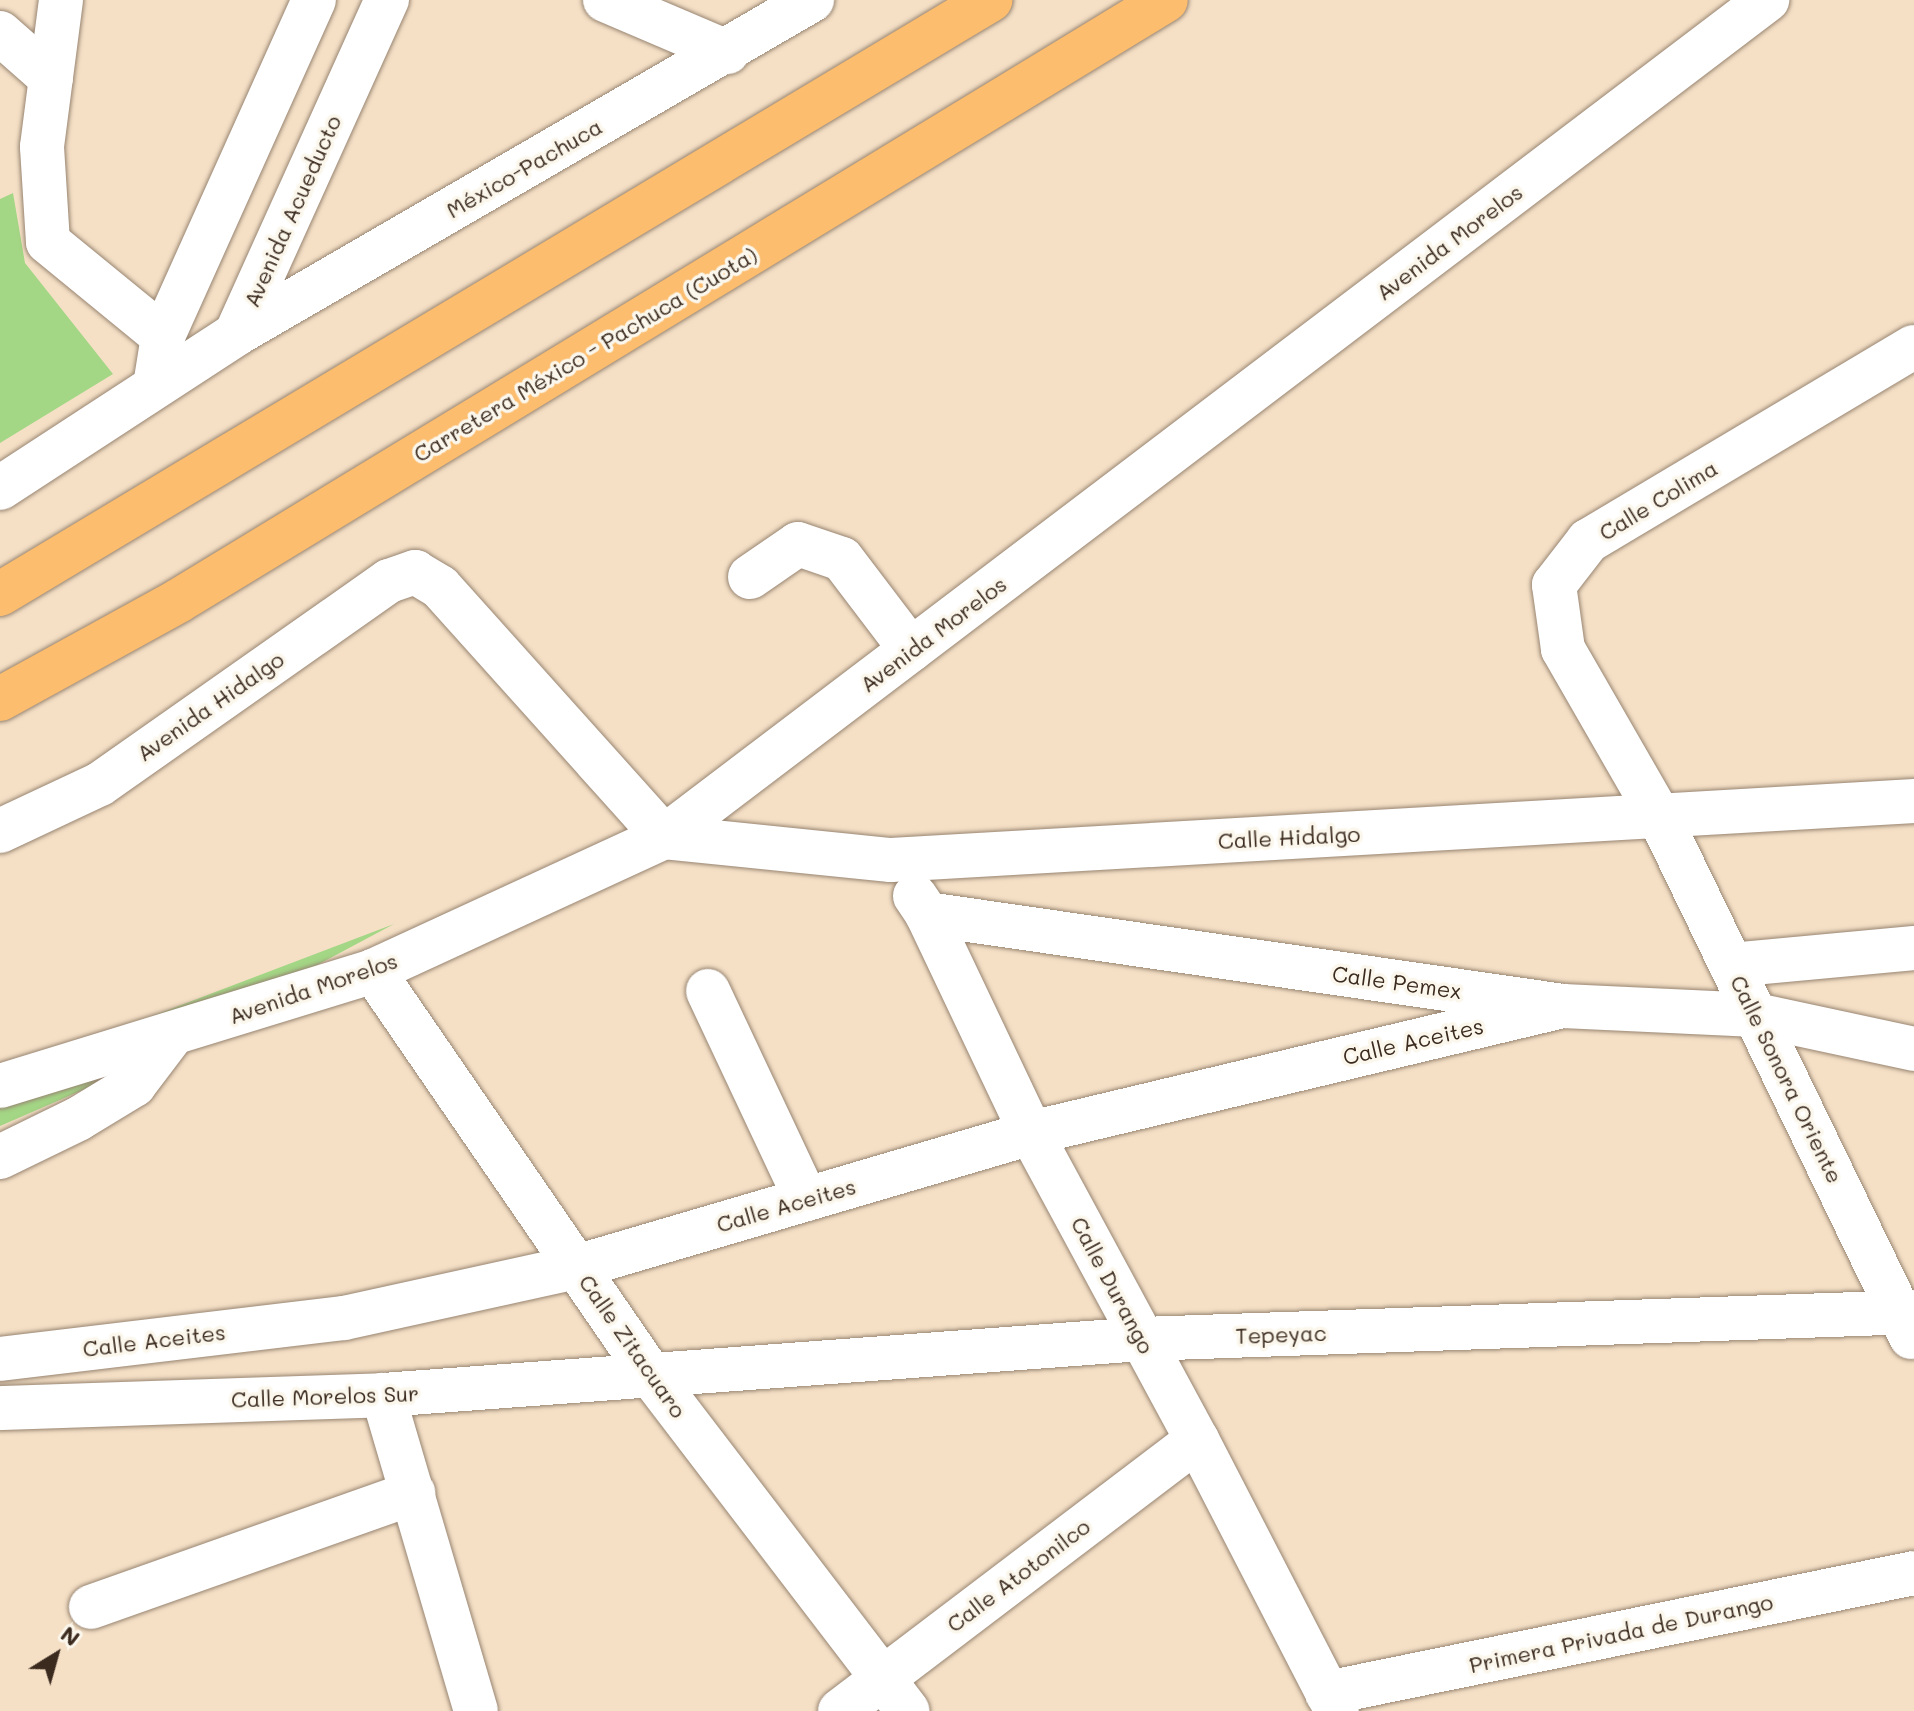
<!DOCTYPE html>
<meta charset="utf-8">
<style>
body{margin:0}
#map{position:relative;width:1914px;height:1711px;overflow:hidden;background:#f5e0c6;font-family:Mali,sans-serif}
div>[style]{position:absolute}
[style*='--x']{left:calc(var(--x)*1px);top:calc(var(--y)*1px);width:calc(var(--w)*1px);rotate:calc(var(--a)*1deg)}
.green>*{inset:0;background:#a3d685}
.roads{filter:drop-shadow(0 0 2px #988572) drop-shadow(0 0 2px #988572)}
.minor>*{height:44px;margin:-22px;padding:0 22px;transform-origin:22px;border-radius:22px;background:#fff}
.highway>*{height:44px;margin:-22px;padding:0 22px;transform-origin:22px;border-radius:22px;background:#fcbd6f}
span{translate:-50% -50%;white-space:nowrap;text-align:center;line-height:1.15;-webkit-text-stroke:7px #fbf7ec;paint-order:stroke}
.street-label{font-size:22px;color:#3b2a1e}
.north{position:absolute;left:16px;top:1615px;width:80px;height:80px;-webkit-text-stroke:6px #fbf7ec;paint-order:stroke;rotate:37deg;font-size:22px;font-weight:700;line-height:32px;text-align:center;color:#3b2a1e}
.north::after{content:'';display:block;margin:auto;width:28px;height:36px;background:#3b2a1e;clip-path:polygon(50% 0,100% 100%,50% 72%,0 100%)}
</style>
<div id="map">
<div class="green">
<div style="clip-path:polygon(13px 193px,25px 263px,113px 374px,0 443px,0 199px)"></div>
<div style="clip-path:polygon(394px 924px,85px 1089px,0 1126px,0 1074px)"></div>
</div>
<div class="roads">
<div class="minor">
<div style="--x:61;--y:0;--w:148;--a:97.4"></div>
<div style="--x:42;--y:147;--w:95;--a:86.4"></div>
<div style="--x:48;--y:242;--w:149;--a:39.3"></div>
<div style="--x:605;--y:0;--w:133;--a:23.1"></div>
<div style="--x:0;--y:33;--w:68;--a:41.4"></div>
<div style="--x:236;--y:334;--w:367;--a:-65.7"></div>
<div style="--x:155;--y:386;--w:51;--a:-80.9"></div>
<div style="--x:163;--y:336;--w:368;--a:-65.8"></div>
<div style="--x:0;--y:488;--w:282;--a:-33.1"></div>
<div style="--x:236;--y:334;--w:666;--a:-30.11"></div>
<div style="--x:750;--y:577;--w:58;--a:-34.5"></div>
<div style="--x:798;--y:544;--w:46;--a:18.8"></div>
<div style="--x:842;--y:559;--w:114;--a:52.8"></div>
<div style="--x:0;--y:831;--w:110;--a:-25.2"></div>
<div style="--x:100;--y:784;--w:353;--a:-35.1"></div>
<div style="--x:389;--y:581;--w:28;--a:-19"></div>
<div style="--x:415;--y:572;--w:29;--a:31"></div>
<div style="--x:440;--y:587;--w:336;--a:48.1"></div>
<div style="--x:664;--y:837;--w:228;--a:5.8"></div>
<div style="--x:891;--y:860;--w:1025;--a:-3.3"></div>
<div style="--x:915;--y:896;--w:22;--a:56"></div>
<div style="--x:927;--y:914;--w:242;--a:64.6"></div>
<div style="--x:1031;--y:1133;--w:349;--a:61.6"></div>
<div style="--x:1197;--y:1440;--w:305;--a:62.7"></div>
<div style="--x:927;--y:914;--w:643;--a:8.23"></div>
<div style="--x:1563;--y:1006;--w:193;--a:2.7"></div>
<div style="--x:1756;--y:1015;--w:162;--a:12.1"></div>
<div style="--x:1731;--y:965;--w:184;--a:-5.3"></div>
<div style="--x:373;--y:971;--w:489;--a:55.5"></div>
<div style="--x:650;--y:1374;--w:424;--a:52.6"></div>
<div style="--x:708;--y:991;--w:230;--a:64.8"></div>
<div style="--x:0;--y:1086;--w:390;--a:-17.1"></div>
<div style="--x:373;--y:971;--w:320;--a:-24.7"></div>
<div style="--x:664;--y:837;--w:1385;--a:-37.19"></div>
<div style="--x:0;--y:1157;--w:87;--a:-26"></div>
<div style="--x:78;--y:1119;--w:66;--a:-31.3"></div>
<div style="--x:134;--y:1085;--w:63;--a:-52.8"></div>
<div style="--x:1911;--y:1337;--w:579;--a:-115.81"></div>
<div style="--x:1659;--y:816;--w:193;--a:-119.9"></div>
<div style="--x:1563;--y:649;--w:65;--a:-98"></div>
<div style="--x:1554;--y:585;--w:56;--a:-52.3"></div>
<div style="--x:1588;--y:541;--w:379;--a:-30.8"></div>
<div style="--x:0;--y:1359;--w:346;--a:-6.8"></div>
<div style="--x:344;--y:1318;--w:238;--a:-12.4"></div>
<div style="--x:576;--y:1267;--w:474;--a:-16.4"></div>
<div style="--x:1031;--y:1133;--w:547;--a:-13.43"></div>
<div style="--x:383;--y:1395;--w:329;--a:73.6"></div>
<div style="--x:0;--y:1408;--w:383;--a:-1.9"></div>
<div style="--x:383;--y:1395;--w:761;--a:-4.22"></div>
<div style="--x:1142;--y:1339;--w:772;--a:-2"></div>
<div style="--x:91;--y:1607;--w:342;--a:-19.5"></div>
<div style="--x:1327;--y:1693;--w:599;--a:-11.55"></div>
<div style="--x:840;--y:1711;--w:448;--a:-37.2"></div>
</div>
<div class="highway">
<div style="--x:0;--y:594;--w:1155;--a:-30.96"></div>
<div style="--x:0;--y:699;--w:203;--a:-28.8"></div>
<div style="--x:178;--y:601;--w:1156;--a:-31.31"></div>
</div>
</div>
<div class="street-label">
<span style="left:524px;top:168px;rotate:-30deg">México-Pachuca</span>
<span style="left:292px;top:211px;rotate:-66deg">Avenida Acueducto</span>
<span style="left:1449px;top:242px;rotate:-37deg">Avenida Morelos</span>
<span style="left:585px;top:354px;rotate:-31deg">Carretera México - Pachuca (Cuota)</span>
<span style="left:1658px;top:500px;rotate:-31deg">Calle Colima</span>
<span style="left:933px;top:634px;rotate:-37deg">Avenida Morelos</span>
<span style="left:210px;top:706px;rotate:-35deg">Avenida Hidalgo</span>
<span style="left:1289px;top:837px;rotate:-3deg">Calle Hidalgo</span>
<span style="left:1397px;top:982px;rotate:8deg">Calle Pemex</span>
<span style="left:313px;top:988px;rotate:-19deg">Avenida Morelos</span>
<span style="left:1413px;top:1041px;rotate:-13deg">Calle Aceites</span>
<span style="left:1787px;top:1079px;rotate:64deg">Calle Sonora Oriente</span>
<span style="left:786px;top:1205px;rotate:-16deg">Calle Aceites</span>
<span style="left:1113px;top:1285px;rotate:62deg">Calle Durango</span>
<span style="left:1281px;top:1334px;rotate:-2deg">Tepeyac</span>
<span style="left:154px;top:1340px;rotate:-7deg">Calle Aceites</span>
<span style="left:633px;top:1346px;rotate:55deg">Calle Zitacuaro</span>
<span style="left:325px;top:1396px;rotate:-2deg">Calle Morelos Sur</span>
<span style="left:1018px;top:1575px;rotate:-37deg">Calle Atotonilco</span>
<span style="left:1621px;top:1633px;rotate:-12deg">Primera Privada de Durango</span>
</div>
<div class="north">N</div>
</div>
